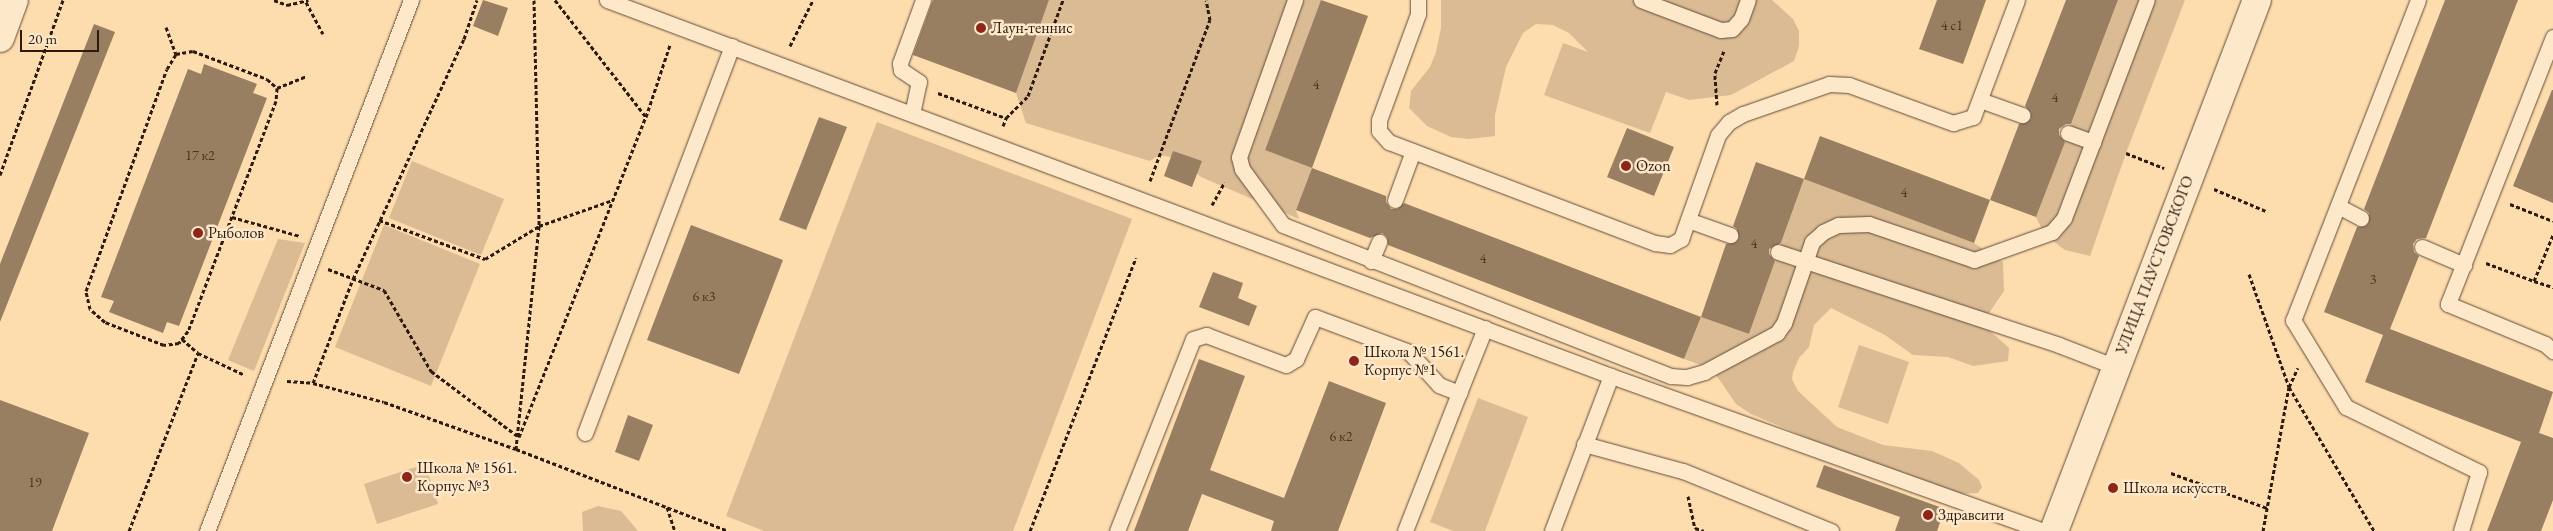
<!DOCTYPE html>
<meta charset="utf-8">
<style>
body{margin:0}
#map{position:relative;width:2553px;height:531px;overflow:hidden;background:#fddcae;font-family:"EB Garamond",serif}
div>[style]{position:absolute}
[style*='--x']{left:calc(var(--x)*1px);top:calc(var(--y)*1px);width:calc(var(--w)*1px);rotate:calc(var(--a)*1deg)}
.green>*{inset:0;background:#dabb93}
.building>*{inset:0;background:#997f62}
.path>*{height:3px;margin-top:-1.5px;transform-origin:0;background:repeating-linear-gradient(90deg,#2d1b10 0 4px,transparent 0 6.5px)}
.roads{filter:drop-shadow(0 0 1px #614b38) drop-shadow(0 0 1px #614b38)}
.service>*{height:15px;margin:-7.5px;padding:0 7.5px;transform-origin:7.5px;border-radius:7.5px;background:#fee8ca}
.secondary>*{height:28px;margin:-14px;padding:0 14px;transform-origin:14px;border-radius:14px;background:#fee8ca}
.dots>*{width:14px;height:14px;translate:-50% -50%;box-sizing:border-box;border:2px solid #fee8ca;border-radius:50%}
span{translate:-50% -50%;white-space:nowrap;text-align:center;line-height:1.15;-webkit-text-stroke:5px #fee8ca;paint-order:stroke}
.number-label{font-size:14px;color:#483424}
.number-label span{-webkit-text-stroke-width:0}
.poi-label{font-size:16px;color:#2d1b10}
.left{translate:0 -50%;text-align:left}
.street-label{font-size:16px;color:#2d1b10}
.scale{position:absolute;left:20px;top:30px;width:79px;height:22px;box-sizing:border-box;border:2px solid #2d1b10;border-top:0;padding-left:6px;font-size:15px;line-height:18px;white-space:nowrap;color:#2d1b10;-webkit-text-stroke:4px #fee8ca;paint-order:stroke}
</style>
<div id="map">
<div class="green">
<div style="clip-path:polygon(1049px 0,1321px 0,1265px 150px,1312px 168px,1296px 210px,1299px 219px,1201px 177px,1178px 158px,1159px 155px,1150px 161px,1026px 123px,1016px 93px)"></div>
<div style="clip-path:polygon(1441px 0,1772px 0,1793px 19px,1799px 31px,1799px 46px,1794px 61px,1731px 95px,1689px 100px,1666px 92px,1650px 133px,1544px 95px,1563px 43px,1588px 52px,1569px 33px,1553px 25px,1536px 24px,1523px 33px,1506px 67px,1495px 115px,1495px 136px,1469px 139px,1451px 137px,1427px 126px,1409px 108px,1411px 91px,1430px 67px,1436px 52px,1441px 28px)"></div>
<div style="clip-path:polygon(2118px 0,2185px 0,2126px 153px,2090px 256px,2065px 250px,2045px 235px,2036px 217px)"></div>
<div style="clip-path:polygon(877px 122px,1132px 219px,1013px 531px,764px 531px,726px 516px)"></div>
<div style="clip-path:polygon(412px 161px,504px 199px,481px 255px,389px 218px)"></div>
<div style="clip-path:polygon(1804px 179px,1974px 243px,2003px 262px,2004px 291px,1987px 316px,1987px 324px,1989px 330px,2009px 348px,2008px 361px,1973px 366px,1948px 357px,1913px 355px,1885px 335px,1831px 308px,1814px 325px,1809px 347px,1799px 358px,1793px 372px,1792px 379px,1798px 391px,1837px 427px,1883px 445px,1932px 451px,1959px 463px,1979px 480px,1982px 487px,1978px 493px,1959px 494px,1817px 442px,1751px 414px,1736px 404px,1712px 369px,1684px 359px,1701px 317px,1749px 334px)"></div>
<div style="clip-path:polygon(384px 225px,480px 264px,431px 386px,335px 347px)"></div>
<div style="clip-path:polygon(278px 239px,305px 243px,254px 371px,228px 360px)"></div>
<div style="clip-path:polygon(1859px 345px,1909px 362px,1888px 424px,1838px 407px)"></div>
<div style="clip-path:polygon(1478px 398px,1528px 417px,1485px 531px,1453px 531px,1430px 522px)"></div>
<div style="clip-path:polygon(425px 464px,438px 504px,377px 524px,364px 484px)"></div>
<div style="clip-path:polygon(598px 506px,621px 511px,638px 531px,583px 531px,582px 512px)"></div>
</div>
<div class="building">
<div style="clip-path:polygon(483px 0,508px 8px,498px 36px,473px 26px)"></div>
<div style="clip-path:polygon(933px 0,1049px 0,1016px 93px,913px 55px)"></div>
<div style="clip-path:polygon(1321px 0,1368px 16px,1312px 168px,1265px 150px)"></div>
<div style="clip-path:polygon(1937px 0,1986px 0,1963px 64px,1919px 49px)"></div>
<div style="clip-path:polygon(2066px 0,2118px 0,2071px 124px,2066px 124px,2059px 129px,2059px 135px,2065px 142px,2036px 217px,1990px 200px,2019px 124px,2031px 119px,2031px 113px,2025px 106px)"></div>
<div style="clip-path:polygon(2445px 0,2518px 0,2426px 238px,2417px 239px,2413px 244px,2414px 252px,2419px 256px,2390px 329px,2553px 392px,2539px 433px,2553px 438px,2553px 500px,2541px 531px,2487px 531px,2521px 442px,2365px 382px,2383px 335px,2324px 312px,2357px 227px,2366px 226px,2369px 222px,2369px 213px,2364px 209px)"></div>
<div style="clip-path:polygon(94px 24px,115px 32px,0 322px,0 264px)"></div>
<div style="clip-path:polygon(204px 64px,257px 84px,253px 93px,267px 98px,179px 326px,167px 322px,163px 333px,109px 312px,114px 301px,101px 297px,188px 69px,201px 74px)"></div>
<div style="clip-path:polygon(2552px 90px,2553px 90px,2553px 203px,2513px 186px)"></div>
<div style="clip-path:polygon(819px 117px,847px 127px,806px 230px,779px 220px)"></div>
<div style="clip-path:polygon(1627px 128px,1674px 147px,1654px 196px,1607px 177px)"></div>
<div style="clip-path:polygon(1820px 136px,1990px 200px,1974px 243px,1804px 179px)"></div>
<div style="clip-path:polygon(1173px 151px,1202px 161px,1192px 187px,1164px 176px)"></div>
<div style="clip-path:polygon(1756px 162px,1804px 179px,1781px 243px,1769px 249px,1769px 254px,1775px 261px,1749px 334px,1701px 317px,1726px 244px,1736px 242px,1739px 238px,1737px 229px,1733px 226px)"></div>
<div style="clip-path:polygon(1312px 168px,1386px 196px,1386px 202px,1391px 209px,1397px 209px,1404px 203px,1701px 317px,1684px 359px,1388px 245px,1387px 237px,1382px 233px,1370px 238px,1296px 210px)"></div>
<div style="clip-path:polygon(691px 225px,783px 260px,739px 374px,647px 340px)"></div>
<div style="clip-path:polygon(1213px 272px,1243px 283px,1238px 298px,1257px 306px,1249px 326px,1199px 307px)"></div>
<div style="clip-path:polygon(1199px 359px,1245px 376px,1210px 470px,1284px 498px,1329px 381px,1386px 403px,1338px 531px,1271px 531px,1274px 521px,1202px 494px,1188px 531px,1134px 531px)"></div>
<div style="clip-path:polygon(0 400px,89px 433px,52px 531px,0 531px)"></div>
<div style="clip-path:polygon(628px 415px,653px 425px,639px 461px,615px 452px)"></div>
<div style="clip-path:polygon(1824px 465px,1945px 509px,1937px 531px,1895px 531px,1900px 517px,1816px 487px)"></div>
</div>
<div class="path">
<div style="--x:274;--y:0;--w:14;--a:21"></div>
<div style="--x:287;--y:5;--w:22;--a:-13"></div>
<div style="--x:534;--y:0;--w:226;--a:88.7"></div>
<div style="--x:539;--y:226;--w:224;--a:95.9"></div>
<div style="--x:516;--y:449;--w:227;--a:21.1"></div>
<div style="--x:555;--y:0;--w:148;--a:52.1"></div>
<div style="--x:306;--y:2;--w:36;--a:62"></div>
<div style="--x:166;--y:27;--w:29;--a:70"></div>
<div style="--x:790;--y:46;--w:51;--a:-63.4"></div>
<div style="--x:193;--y:51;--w:79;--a:20.7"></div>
<div style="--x:267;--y:79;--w:13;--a:42"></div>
<div style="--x:277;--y:88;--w:13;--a:94"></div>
<div style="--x:276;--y:101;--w:246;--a:110.9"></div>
<div style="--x:188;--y:331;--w:15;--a:127"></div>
<div style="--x:179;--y:343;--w:15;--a:172"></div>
<div style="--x:164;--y:345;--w:63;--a:-158.7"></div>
<div style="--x:105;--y:322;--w:20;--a:-139"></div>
<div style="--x:90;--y:309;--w:18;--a:-103"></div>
<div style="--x:86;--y:291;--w:236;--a:-70"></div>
<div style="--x:167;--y:69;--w:17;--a:-59"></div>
<div style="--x:176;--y:54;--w:17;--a:-10"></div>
<div style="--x:277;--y:88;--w:31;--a:-22"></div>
<div style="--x:938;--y:93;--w:72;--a:20.2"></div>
<div style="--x:1717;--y:105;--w:32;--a:-94"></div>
<div style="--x:1715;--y:73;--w:24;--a:-68"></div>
<div style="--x:1003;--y:126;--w:9;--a:-69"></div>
<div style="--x:1006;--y:118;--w:31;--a:-45"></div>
<div style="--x:1028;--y:96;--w:102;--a:-70"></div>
<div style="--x:2126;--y:153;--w:41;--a:21.5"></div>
<div style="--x:0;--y:175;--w:186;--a:-70.2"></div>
<div style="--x:1150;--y:181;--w:172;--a:-69.6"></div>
<div style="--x:1210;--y:20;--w:20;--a:-101"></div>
<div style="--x:2214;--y:189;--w:56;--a:22.9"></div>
<div style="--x:2510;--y:204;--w:46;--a:21.6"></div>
<div style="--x:1212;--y:205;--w:26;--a:-61"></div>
<div style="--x:232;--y:217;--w:71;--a:15.6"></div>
<div style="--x:379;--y:220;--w:113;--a:20.2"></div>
<div style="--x:485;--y:259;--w:63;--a:-31.4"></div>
<div style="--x:539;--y:226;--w:78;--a:-19.4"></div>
<div style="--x:2486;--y:263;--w:51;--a:20.6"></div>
<div style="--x:2534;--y:281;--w:50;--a:-67.6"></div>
<div style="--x:328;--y:269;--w:60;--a:20.6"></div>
<div style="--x:384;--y:290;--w:94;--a:59.9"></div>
<div style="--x:431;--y:371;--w:110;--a:36.9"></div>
<div style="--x:519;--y:437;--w:344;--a:-68.4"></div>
<div style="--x:646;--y:117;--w:76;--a:-71.6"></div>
<div style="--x:2249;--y:274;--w:120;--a:70.5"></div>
<div style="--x:2289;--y:387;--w:167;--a:59.4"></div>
<div style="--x:2534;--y:281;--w:20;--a:18"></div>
<div style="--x:182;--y:339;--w:21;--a:41"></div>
<div style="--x:198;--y:353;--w:52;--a:25.1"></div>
<div style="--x:287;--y:381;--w:26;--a:4"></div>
<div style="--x:313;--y:383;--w:73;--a:15"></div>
<div style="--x:384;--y:402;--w:140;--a:19.6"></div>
<div style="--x:313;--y:383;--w:111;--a:-69"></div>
<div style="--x:353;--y:279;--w:264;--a:-65.2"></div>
<div style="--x:464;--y:39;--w:41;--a:-71.6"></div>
<div style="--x:2171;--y:473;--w:102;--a:20"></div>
<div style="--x:1688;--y:496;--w:33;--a:78"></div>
<div style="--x:1695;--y:528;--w:9;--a:18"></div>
<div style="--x:667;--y:507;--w:25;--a:72"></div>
<div style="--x:129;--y:531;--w:191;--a:-68.8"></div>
<div style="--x:1030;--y:531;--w:293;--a:-68.8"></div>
<div style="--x:2263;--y:531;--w:146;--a:-79.8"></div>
<div style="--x:2289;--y:387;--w:21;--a:-65"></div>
</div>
<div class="roads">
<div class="service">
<div style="--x:607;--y:0;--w:1072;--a:20.53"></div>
<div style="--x:1611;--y:376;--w:459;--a:19.7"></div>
<div style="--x:1295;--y:0;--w:167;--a:109.6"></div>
<div style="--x:1239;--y:157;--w:12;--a:76"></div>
<div style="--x:1242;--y:169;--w:69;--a:53.8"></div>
<div style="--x:1283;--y:225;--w:416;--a:21.3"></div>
<div style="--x:1671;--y:376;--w:16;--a:4"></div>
<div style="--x:1687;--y:377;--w:18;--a:-16"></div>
<div style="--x:1704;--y:372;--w:83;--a:-28.1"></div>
<div style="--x:1777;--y:333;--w:12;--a:-55"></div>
<div style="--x:1784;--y:323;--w:86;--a:-70.9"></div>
<div style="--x:1812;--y:242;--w:15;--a:-42"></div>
<div style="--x:1823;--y:232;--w:17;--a:-25"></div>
<div style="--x:1838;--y:225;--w:31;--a:-2"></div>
<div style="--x:1869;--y:224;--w:111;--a:18.9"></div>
<div style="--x:1974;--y:260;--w:83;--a:-19.7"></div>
<div style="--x:2052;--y:232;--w:18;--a:-49"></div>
<div style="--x:2064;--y:218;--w:233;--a:-69.2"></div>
<div style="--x:1418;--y:0;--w:14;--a:90"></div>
<div style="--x:1418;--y:14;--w:113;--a:110.2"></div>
<div style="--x:1379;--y:120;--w:11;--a:90"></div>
<div style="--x:1379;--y:131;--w:15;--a:48"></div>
<div style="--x:1389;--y:142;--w:285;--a:20.8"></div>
<div style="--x:1655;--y:243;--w:15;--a:8"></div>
<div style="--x:1670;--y:245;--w:13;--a:-29"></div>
<div style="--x:1681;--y:239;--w:110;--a:-70.4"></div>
<div style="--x:1718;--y:135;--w:17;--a:-50"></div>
<div style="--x:1729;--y:122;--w:16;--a:-30"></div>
<div style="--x:1743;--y:114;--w:91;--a:-19.2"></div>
<div style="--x:1829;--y:84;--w:20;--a:3"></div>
<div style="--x:1849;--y:85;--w:111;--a:20.1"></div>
<div style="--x:1953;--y:123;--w:21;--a:-17"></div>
<div style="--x:1973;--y:117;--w:125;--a:-69.4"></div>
<div style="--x:1641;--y:0;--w:85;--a:20.6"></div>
<div style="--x:1721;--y:30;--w:11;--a:-5"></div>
<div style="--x:1732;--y:29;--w:13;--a:-48"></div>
<div style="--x:1741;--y:19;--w:20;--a:-70"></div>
<div style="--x:2418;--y:0;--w:344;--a:111.3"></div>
<div style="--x:2293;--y:320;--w:102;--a:58.7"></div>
<div style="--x:2346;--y:407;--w:148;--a:26"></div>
<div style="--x:2479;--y:472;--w:62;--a:107"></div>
<div style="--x:2553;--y:37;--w:287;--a:111.5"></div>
<div style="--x:2448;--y:304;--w:105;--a:22.4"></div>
<div style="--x:2545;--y:344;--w:11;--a:41"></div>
<div style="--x:1980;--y:100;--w:45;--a:19.7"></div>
<div style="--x:912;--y:114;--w:33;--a:-78"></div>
<div style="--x:919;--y:82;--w:22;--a:-146"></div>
<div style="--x:901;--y:70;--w:7;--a:-98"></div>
<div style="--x:900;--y:63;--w:67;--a:-69.9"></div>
<div style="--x:2068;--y:133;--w:27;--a:20"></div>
<div style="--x:1395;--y:200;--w:52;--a:-69.8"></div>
<div style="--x:2338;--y:206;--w:26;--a:28"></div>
<div style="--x:1688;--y:220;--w:45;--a:19.7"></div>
<div style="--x:2422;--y:247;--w:46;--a:23.2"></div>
<div style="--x:1778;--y:252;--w:296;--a:18.3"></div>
<div style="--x:2059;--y:345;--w:61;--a:21.1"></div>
<div style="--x:1371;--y:261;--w:21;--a:-67"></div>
<div style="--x:1459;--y:393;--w:70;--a:-68.2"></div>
<div style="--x:585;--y:433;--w:414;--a:-69.2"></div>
<div style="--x:1584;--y:444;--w:103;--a:15.3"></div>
<div style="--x:1683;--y:471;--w:160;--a:22.1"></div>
<div style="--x:207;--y:531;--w:569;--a:-68.98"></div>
<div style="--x:1117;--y:531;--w:206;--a:-68.4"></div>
<div style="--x:1193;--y:339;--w:14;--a:-17"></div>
<div style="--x:1206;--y:335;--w:85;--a:20.6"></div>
<div style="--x:1286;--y:365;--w:12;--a:-31"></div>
<div style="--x:1296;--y:359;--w:46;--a:-65.7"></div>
<div style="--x:1315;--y:317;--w:100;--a:20.4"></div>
<div style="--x:1409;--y:352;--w:45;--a:47.7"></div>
<div style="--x:1439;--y:385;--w:22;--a:22"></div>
<div style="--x:1459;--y:393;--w:148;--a:111.4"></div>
<div style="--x:1552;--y:531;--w:166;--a:-69.2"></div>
</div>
<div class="secondary">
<div style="--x:0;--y:38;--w:40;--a:-69.8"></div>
<div style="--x:2054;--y:531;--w:568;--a:-69.08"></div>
</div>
</div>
<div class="dots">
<div style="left:981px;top:28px;background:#8f2418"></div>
<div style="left:1626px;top:166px;background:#8f2418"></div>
<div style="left:198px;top:233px;background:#8f2418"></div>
<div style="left:1354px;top:361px;background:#8f2418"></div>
<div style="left:407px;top:477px;background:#8f2418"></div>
<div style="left:2113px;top:488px;background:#8f2418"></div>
<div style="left:1928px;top:515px;background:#8f2418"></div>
</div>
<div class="number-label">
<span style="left:1952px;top:25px">4 с1</span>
<span style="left:1316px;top:84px">4</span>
<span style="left:2055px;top:97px">4</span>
<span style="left:200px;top:155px">17 к2</span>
<span style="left:1904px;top:192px">4</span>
<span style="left:1754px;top:243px">4</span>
<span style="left:1483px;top:258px">4</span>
<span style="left:2373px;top:279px">3</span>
<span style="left:704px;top:296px">6 к3</span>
<span style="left:1341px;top:436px">6 к2</span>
<span style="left:35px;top:482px">19</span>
</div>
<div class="poi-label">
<span class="left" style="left:991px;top:28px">Лаун-теннис</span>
<span class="left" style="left:1636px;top:166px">Ozon</span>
<span class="left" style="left:208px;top:233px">Рыболов</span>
<span class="left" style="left:1364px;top:361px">Школа № 1561.<br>Корпус №1</span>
<span class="left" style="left:417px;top:477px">Школа № 1561.<br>Корпус №3</span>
<span class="left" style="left:2123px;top:488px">Школа искусств</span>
<span class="left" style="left:1938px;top:515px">Здравсити</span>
</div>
<div class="street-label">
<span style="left:2155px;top:265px;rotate:-69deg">УЛИЦА ПАУСТОВСКОГО</span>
</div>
<div class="scale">20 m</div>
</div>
